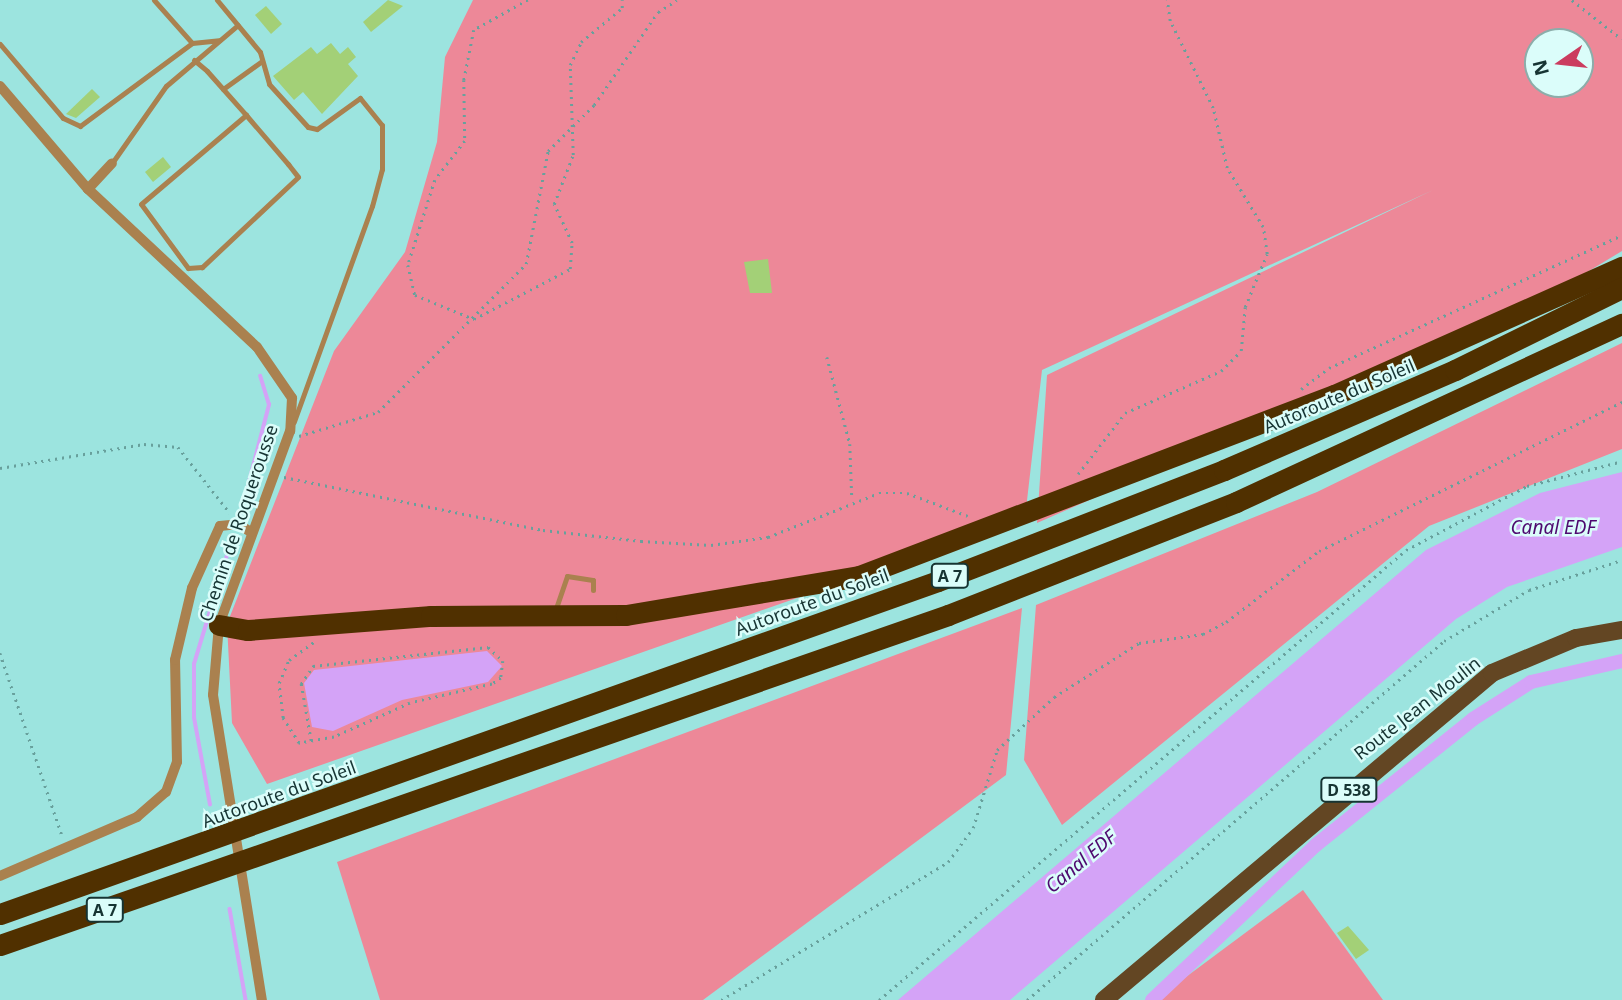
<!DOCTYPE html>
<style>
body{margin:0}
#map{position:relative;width:1622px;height:1000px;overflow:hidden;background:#9ce4df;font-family:"Noto Sans",sans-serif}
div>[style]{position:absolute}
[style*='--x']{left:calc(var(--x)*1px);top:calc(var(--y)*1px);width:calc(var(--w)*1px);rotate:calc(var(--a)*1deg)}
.green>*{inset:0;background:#ed8898}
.water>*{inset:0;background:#d4a3f7}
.stream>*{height:3.5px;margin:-1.75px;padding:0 1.75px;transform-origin:1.75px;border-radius:1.75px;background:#d4a3f7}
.canal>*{height:14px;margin:-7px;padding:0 7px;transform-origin:7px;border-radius:7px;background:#d4a3f7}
.building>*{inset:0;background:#a3d077}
.path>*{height:2.5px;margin-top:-1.25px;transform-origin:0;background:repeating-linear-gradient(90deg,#68a09c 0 2px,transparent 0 7px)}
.service>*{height:5px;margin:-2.5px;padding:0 2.5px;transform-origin:2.5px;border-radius:2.5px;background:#aa814f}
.minor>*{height:10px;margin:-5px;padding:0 5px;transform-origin:5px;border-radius:5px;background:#aa814f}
.primary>*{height:18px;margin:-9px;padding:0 9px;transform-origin:9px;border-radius:9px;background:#634623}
.motorway>*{height:21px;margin:-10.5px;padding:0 10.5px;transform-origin:10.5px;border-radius:10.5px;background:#503000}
span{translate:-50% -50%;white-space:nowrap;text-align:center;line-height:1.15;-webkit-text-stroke:5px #dbfdfa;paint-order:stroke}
.shield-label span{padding:2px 5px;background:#dbfdfa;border:2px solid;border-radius:5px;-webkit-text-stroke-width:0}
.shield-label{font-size:16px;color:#163433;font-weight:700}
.street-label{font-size:18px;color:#163433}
.water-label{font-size:19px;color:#4e096f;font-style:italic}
.north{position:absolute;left:1524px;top:28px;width:70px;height:70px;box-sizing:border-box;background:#dbfdfa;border:2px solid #8cadaa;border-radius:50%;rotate:256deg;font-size:19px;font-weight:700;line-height:28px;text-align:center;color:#163433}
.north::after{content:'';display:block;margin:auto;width:24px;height:32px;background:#cb3c5f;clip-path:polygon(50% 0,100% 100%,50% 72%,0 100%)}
</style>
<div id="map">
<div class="green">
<div style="clip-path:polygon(evenodd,473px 0,1622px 0,1622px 251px,1531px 306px,1037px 523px,1047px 375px,1433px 190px,1042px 370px,1025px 518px,267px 784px,232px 723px,227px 624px,334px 351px,405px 252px,437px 142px,445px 57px,473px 0,1538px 42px,1580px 42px,1580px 84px,1538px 84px,1538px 42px)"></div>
<div style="clip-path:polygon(1622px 343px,1622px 449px,1429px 526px,1062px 825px,1024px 760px,1036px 605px,1317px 492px)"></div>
<div style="clip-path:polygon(1022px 608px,1006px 775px,703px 1000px,380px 1000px,337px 862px)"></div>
<div style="clip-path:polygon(1303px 890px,1383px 1000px,1155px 1000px)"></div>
</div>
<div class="water">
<div style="clip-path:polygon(1622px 472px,1622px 547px,1507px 587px,1456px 619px,1010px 1000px,898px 1000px,1426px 550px,1540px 493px)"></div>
<div style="clip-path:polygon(487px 651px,502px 666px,488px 682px,402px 700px,333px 731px,312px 727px,304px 683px,314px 670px)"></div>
</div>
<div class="stream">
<div style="--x:241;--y:513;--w:112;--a:-75.5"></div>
<div style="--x:269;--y:405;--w:30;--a:-107"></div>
<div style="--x:210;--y:805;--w:88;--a:-100.4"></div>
<div style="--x:194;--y:718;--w:54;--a:-90"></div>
<div style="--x:194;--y:664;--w:134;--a:-73.1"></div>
<div style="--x:230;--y:909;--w:92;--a:80"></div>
</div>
<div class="canal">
<div style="--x:1152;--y:1000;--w:226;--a:-43.4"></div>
<div style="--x:1316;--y:845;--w:201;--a:-38.7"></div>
<div style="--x:1473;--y:719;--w:69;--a:-32.5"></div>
<div style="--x:1531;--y:682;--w:93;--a:-13"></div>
</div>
<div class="building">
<div style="clip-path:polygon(388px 0,403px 6px,371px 32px,363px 22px)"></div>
<div style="clip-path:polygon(266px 6px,282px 24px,271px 34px,255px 15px)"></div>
<div style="clip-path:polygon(331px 43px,340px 54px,348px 47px,356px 57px,348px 64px,358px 76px,322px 114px,303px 92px,294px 100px,273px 76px,311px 47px,317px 54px)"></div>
<div style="clip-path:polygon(92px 89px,100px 97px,76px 118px,66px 114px)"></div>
<div style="clip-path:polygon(163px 157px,171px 167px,153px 182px,145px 172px)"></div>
<div style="clip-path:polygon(768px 259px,772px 293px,750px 293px,744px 262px)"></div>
<div style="clip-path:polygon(1348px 926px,1369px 950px,1356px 959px,1337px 933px)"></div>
</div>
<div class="path">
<div style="--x:528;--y:0;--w:62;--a:150.9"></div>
<div style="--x:474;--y:30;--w:51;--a:101.3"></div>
<div style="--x:464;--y:80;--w:61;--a:89.1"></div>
<div style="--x:465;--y:141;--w:49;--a:127.6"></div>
<div style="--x:435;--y:180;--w:89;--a:107.6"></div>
<div style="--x:408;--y:265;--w:31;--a:77"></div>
<div style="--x:415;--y:295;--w:64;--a:22.1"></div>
<div style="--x:474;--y:319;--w:108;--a:-27.5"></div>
<div style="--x:570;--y:269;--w:26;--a:-86"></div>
<div style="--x:572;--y:243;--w:43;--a:-114.8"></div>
<div style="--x:554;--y:204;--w:53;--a:-68.8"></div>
<div style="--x:573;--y:155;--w:90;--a:-91.9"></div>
<div style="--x:570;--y:65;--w:25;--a:-64"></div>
<div style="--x:581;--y:42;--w:53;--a:-39.7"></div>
<div style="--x:622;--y:8;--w:8;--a:-90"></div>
<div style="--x:1572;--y:0;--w:63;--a:38"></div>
<div style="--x:827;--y:357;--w:90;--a:75.2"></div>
<div style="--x:850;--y:444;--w:55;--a:87.9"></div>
<div style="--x:1301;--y:389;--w:35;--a:-37"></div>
<div style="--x:1329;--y:368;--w:322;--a:-24.4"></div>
<div style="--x:299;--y:436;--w:83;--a:-16.9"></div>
<div style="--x:378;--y:412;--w:209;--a:-45"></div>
<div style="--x:526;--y:264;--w:115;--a:-79"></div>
<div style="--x:548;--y:151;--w:65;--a:-45"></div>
<div style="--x:594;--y:105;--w:113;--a:-55.5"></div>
<div style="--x:658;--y:12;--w:22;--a:-32"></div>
<div style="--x:0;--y:468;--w:146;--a:-9.5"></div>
<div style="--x:144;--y:444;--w:34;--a:5"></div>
<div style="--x:178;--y:447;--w:84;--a:51.8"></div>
<div style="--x:1078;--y:474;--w:77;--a:-52.4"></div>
<div style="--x:1125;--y:413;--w:105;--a:-23.6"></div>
<div style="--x:1221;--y:371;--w:28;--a:-45"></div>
<div style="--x:1241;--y:351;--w:44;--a:-84.8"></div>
<div style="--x:1245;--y:307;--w:57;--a:-67.5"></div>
<div style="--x:1267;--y:254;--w:27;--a:-98"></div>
<div style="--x:1263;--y:227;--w:69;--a:-121.4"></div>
<div style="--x:1227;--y:168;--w:62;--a:-103.1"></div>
<div style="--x:1213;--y:108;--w:97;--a:-116.3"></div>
<div style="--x:1170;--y:21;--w:21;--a:-98"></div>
<div style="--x:284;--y:477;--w:264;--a:11.6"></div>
<div style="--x:543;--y:530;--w:99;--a:6.4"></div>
<div style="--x:641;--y:541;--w:70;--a:3.3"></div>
<div style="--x:711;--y:545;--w:58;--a:-8"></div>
<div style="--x:768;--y:537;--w:119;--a:-21.6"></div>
<div style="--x:879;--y:493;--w:28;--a:0"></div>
<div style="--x:907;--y:493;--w:65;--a:20.7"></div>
<div style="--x:0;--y:653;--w:195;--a:71.2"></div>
<div style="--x:311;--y:741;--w:58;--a:-100"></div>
<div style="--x:301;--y:684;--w:22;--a:-56"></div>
<div style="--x:313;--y:666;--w:176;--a:-6.2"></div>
<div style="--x:488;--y:647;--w:21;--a:43"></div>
<div style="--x:503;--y:661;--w:17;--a:97"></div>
<div style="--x:501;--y:678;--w:11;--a:146"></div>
<div style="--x:492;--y:684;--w:84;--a:167"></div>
<div style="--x:410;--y:703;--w:83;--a:155.9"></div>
<div style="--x:334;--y:737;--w:36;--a:170"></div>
<div style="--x:299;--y:743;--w:30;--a:-123"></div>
<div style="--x:283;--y:718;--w:35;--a:-97"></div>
<div style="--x:279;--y:683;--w:25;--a:-67"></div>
<div style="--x:289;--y:660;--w:34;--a:-36"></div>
<div style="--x:721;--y:1000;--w:266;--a:-31.3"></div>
<div style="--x:948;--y:862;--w:42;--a:-53.7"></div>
<div style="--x:973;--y:828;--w:82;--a:-72.9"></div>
<div style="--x:997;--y:750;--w:78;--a:-42.9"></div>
<div style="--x:1054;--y:697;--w:101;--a:-32.4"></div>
<div style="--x:1139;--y:643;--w:65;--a:-8"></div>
<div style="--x:1203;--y:634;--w:26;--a:-28"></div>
<div style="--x:1226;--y:622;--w:117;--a:-37.4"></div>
<div style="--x:1319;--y:551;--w:338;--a:-26.2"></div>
<div style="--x:879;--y:1000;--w:693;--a:-40.49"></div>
<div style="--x:1406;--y:550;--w:137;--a:-27.9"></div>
<div style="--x:1527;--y:486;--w:98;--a:-14.7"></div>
<div style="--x:1027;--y:1000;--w:550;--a:-40.73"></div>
<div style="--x:1444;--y:641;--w:99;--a:-31"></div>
<div style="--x:1529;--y:590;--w:98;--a:-17.9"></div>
</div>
<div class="service">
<div style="--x:154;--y:0;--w:57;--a:48.5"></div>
<div style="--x:217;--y:0;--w:67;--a:50.4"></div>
<div style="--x:260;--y:52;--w:33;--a:74"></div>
<div style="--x:269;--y:84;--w:58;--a:47.8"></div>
<div style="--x:308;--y:127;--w:9;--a:13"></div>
<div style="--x:317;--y:129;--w:53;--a:-35.8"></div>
<div style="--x:360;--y:98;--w:35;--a:51"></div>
<div style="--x:382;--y:125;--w:44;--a:90"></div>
<div style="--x:382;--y:169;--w:38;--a:105"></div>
<div style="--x:372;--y:206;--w:230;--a:109.9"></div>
<div style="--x:0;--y:44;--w:97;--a:49.6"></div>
<div style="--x:63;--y:118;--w:19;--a:25"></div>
<div style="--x:80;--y:126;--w:139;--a:-36.5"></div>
<div style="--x:192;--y:43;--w:27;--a:-6"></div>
<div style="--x:194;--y:60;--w:17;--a:40"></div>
<div style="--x:207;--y:71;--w:59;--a:48.4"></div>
<div style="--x:246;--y:115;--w:65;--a:49.4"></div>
<div style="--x:288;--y:164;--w:16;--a:52"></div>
<div style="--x:298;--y:177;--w:132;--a:136.8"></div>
<div style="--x:202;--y:267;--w:14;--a:176"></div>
<div style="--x:188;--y:268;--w:79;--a:-126.3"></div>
<div style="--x:141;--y:204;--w:138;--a:-40.3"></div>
<div style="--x:223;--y:89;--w:48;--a:-35.7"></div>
<div style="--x:112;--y:163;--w:94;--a:-55"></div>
<div style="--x:166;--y:86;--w:94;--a:-40.3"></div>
<div style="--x:555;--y:611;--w:37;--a:-71"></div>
<div style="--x:567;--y:576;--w:26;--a:9"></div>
<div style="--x:593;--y:580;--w:10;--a:90"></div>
</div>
<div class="minor">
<div style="--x:0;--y:86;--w:135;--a:49.5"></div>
<div style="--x:88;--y:189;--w:231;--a:43.1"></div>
<div style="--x:257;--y:347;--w:62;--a:55.5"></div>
<div style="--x:292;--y:398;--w:33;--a:93"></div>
<div style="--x:290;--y:431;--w:207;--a:110.1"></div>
<div style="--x:219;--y:625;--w:70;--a:94.9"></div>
<div style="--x:213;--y:695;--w:309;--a:80.9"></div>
<div style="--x:88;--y:189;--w:35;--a:-47"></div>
<div style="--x:0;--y:876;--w:149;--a:-23.3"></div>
<div style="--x:137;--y:817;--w:38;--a:-41"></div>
<div style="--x:166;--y:792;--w:32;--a:-70"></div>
<div style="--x:177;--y:762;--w:102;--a:-91.1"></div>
<div style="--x:175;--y:660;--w:74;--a:-76.7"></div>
<div style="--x:192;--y:588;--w:68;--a:-65.7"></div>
<div style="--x:220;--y:526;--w:18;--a:-6"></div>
<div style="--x:238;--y:524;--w:15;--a:32"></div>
</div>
<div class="primary">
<div style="--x:1104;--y:1000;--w:507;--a:-40.12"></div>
<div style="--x:1492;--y:673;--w:91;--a:-22.6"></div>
<div style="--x:1576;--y:638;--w:47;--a:-9.9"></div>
</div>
<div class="motorway">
<div style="--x:219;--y:625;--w:29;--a:10"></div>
<div style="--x:248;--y:630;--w:184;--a:-4.4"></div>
<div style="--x:431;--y:616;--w:195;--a:-0.3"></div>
<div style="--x:626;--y:615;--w:236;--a:-9.5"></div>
<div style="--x:859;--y:576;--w:508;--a:-20.86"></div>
<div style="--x:1334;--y:395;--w:315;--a:-24"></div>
<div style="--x:0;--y:914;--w:995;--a:-19.55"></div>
<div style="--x:938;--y:581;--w:307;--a:-21.2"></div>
<div style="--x:1224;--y:470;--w:252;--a:-23.4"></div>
<div style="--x:1455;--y:370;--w:186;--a:-26.2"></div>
<div style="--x:0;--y:945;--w:1004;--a:-19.19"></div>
<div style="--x:948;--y:615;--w:309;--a:-21.4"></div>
<div style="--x:1236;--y:502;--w:425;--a:-24.8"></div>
</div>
<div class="shield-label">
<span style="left:950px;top:576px">A 7</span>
<span style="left:1349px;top:790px">D 538</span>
<span style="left:105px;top:910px">A 7</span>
</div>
<div class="street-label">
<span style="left:1339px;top:396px;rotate:-23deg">Autoroute du Soleil</span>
<span style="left:238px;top:523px;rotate:-71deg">Chemin de Roquerousse</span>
<span style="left:812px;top:602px;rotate:-20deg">Autoroute du Soleil</span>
<span style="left:1417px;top:708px;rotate:-38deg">Route Jean Moulin</span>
<span style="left:279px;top:794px;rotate:-20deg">Autoroute du Soleil</span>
</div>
<div class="water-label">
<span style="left:1553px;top:528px">Canal EDF</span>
<span style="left:1081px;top:862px;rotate:-40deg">Canal EDF</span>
</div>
<div class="north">N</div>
</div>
